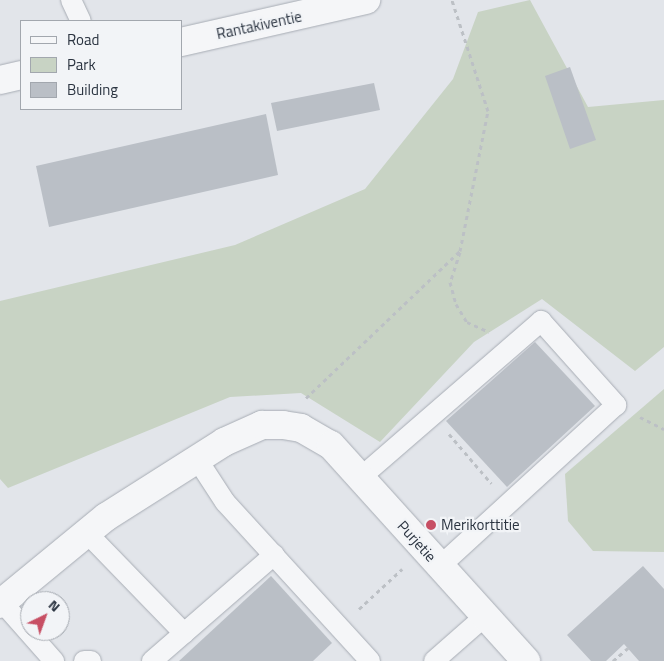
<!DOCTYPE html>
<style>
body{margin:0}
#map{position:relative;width:664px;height:661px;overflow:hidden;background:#e2e5ea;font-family:"Titillium Web",sans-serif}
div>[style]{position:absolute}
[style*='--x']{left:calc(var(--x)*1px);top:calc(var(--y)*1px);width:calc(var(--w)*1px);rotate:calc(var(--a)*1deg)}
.green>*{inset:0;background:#c8d3c4}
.building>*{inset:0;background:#babfc6}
.path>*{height:3px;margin-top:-1.5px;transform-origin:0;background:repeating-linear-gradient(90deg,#bcc0c5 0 4px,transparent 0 8px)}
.roads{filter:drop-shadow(0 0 1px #a7acb4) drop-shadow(0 0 1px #a7acb4)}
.service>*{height:20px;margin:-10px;padding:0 10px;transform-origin:10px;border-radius:10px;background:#f5f6f8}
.minor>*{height:28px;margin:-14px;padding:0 14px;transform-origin:14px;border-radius:14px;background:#f5f6f8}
.dots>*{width:14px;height:14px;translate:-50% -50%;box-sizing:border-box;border:2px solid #f2f4f7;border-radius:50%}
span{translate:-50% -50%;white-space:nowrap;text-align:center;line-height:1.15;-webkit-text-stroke:4.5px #f2f4f7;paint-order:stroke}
.street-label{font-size:15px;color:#2b3441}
.poi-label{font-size:15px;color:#2b3441}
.left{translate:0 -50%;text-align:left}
.legend{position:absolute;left:20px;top:20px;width:162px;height:90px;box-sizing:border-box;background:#f2f4f7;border:1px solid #a2a7ae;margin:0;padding:6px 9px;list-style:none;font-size:15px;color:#2b3441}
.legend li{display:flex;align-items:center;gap:10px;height:25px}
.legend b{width:25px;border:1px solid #a2a7ae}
.north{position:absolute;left:20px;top:591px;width:50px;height:50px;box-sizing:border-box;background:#f2f4f7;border:1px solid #a2a7ae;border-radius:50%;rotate:42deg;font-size:14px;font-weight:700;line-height:20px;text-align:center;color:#2b3441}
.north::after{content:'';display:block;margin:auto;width:18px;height:22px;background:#c74f64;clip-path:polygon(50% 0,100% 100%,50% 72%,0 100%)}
</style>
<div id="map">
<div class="green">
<div style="clip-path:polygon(530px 0,588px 107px,664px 100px,664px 347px,635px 371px,542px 299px,474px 342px,380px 442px,301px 393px,230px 397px,8px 488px,0 479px,0 301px,235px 245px,365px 189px,453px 79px,478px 12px)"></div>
<div style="clip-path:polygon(664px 389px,664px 552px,593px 551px,568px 521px,565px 474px)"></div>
</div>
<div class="building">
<div style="clip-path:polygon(570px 67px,596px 140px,570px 149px,545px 76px)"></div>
<div style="clip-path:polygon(374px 83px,380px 110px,277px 131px,271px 103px)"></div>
<div style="clip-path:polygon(266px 114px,278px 175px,49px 227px,36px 166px)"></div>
<div style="clip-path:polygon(535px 342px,595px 406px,507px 487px,446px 421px)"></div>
<div style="clip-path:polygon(643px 566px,664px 589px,664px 661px,639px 661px,624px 644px,606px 661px,591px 661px,567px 635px)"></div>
<div style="clip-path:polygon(271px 576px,332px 643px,313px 661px,179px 661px)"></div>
</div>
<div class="path">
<div style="--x:460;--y:252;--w:32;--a:108"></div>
<div style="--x:450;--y:282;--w:23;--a:75"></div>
<div style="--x:456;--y:304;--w:21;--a:59"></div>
<div style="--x:467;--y:322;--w:24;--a:24"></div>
<div style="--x:306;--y:398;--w:213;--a:-43.7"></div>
<div style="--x:460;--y:251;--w:143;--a:-78.7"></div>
<div style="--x:488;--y:111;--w:117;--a:-108"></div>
<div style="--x:640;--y:417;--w:27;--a:27"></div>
<div style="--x:449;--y:434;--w:65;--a:49.4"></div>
<div style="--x:359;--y:609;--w:59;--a:-42.9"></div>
<div style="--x:613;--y:661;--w:20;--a:-41"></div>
</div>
<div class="roads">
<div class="service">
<div style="--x:71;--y:0;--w:23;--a:65"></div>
<div style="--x:197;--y:459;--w:51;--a:56.9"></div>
<div style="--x:225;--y:502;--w:215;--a:47.6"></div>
<div style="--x:360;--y:478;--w:240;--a:-40.9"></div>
<div style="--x:541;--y:321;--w:113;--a:48.2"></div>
<div style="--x:616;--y:405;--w:239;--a:137.5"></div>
<div style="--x:86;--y:532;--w:141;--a:45.9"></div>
<div style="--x:2;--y:602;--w:79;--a:48.6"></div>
<div style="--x:84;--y:661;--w:7;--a:0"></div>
<div style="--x:152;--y:661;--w:162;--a:-41"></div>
<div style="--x:434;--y:661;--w:68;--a:-41.4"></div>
</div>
<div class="minor">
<div style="--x:181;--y:42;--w:190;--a:-12.8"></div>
<div style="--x:0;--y:80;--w:22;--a:-13"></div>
<div style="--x:0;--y:604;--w:137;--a:-39.4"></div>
<div style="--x:106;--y:517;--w:140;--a:-32.4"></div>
<div style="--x:224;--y:442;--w:42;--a:-24.1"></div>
<div style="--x:262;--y:425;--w:21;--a:0"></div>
<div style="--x:283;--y:425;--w:18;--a:9"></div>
<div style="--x:301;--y:428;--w:34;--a:30"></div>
<div style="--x:331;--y:445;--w:291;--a:47.9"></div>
</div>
</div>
<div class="dots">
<div style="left:431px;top:525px;background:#c74f64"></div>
</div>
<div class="street-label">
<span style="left:259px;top:25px;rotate:-12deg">Rantakiventie</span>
<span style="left:417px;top:541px;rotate:48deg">Purjetie</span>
</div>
<div class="poi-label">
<span class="left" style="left:441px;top:525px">Merikorttitie</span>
</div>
<ul class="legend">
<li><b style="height:6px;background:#f5f6f8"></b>Road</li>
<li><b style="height:14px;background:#c8d3c4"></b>Park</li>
<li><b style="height:14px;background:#babfc6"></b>Building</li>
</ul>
<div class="north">N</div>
</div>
